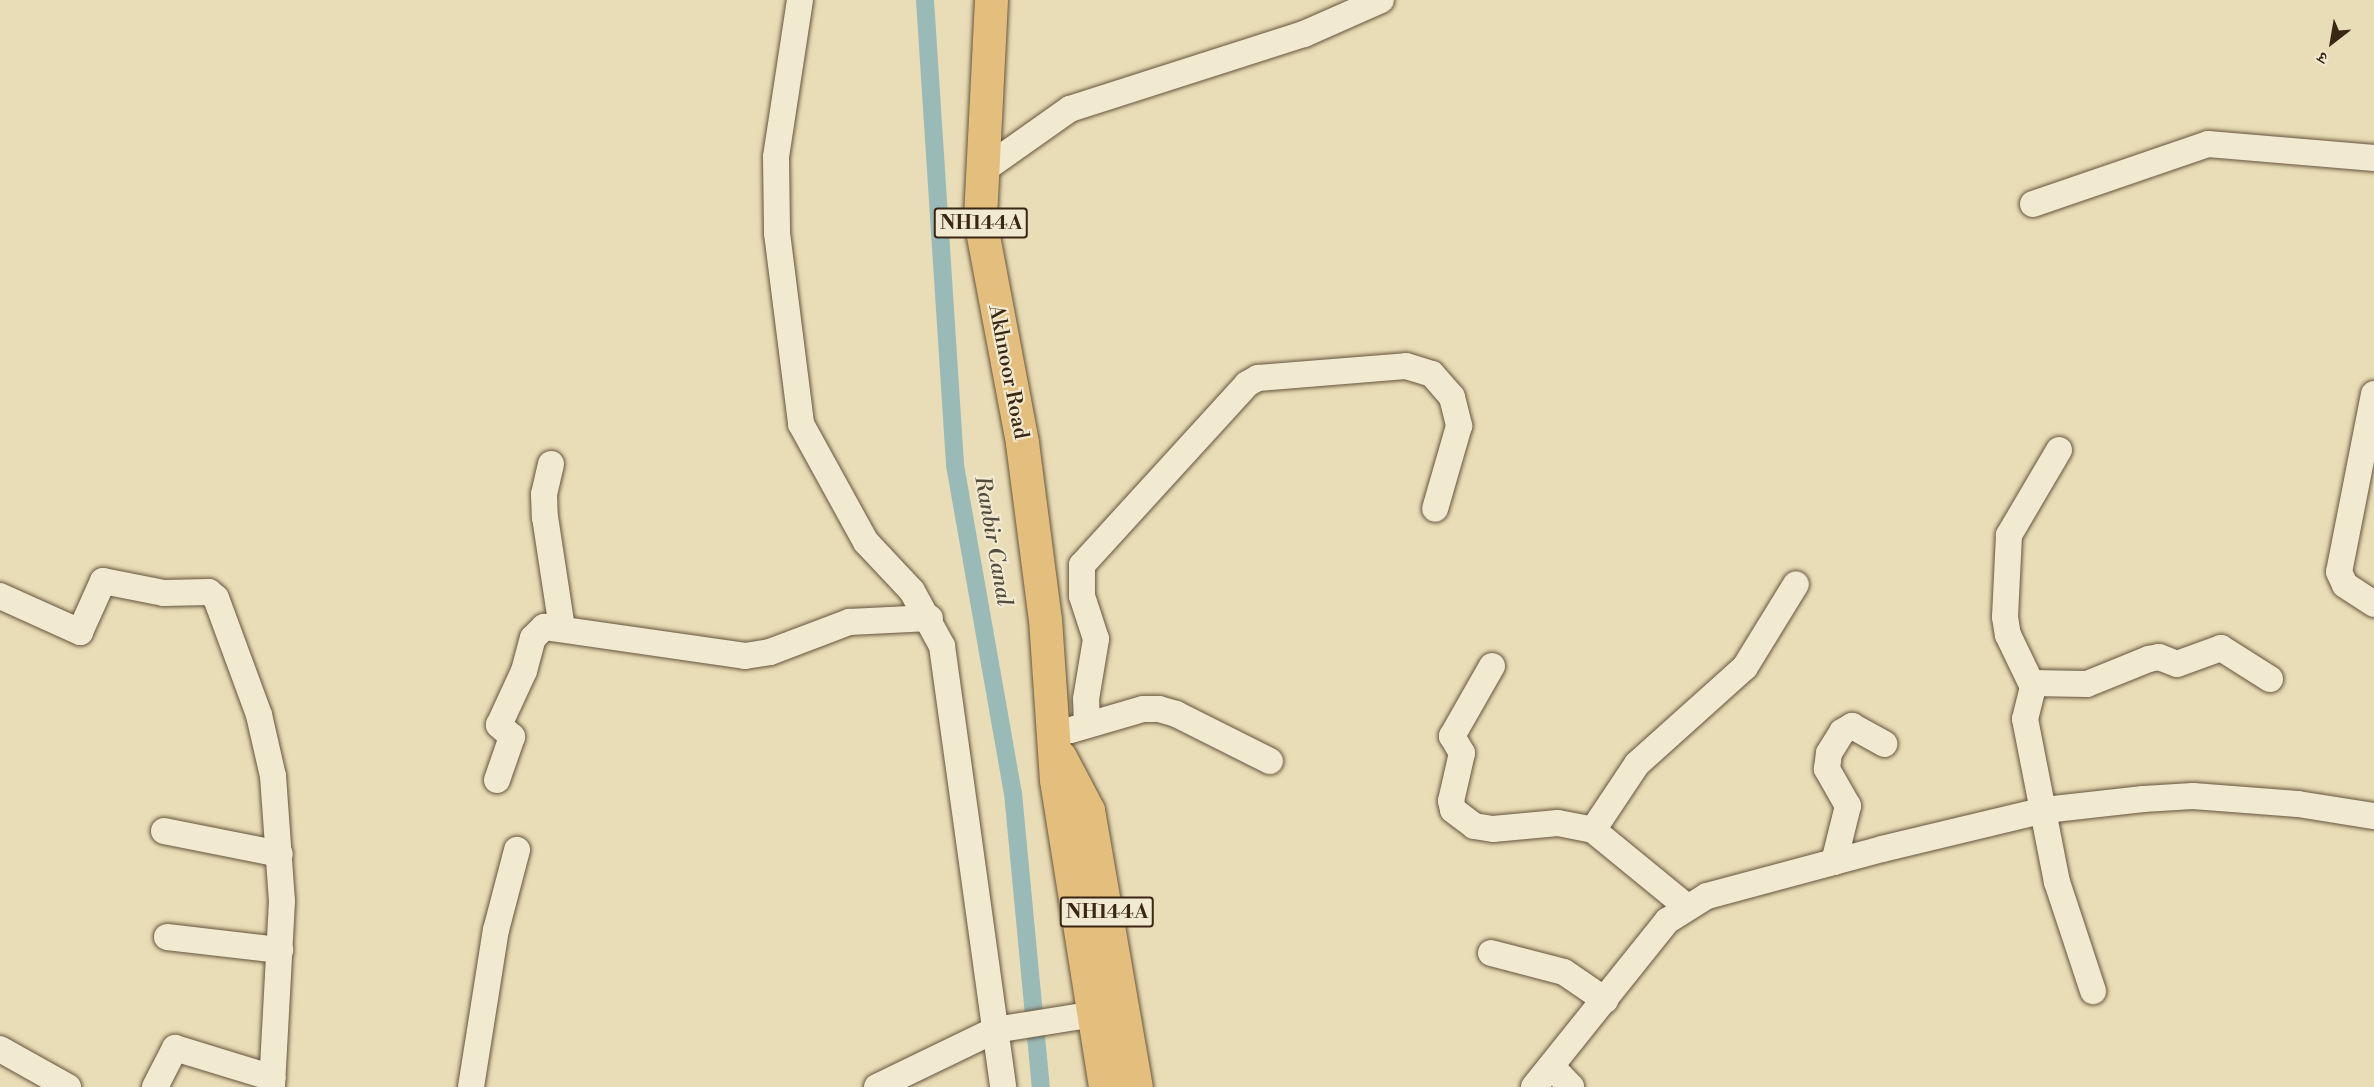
<!DOCTYPE html>
<meta charset="utf-8">
<style>
body{margin:0}
#map{position:relative;width:2374px;height:1087px;overflow:hidden;background:#e9ddb7;font-family:"Libre Bodoni","Noto Serif Devanagari",serif}
div>[style]{position:absolute}
[style*='--x']{left:calc(var(--x)*1px);top:calc(var(--y)*1px);width:calc(var(--w)*1px);rotate:calc(var(--a)*1deg)}
.canal>*{height:18px;margin:-9px;padding:0 9px;transform-origin:9px;border-radius:9px;background:#9abab7}
.roads{filter:drop-shadow(0 0 2px #65543c) drop-shadow(0 0 2px #65543c)}
.minor>*{height:26px;margin:-13px;padding:0 13px;transform-origin:13px;border-radius:13px;background:#f1e9d0}
.highway>*{height:33px;margin:-16.5px;padding:0 16.5px;transform-origin:16.5px;border-radius:16.5px;background:#e4be7c}
span{translate:-50% -50%;white-space:nowrap;text-align:center;line-height:1.15;-webkit-text-stroke:4.5px #f1e9d0;paint-order:stroke}
.shield-label span{padding:2px 4px;background:#f1e9d0;border:2px solid;border-radius:4px;-webkit-text-stroke-width:0}
.shield-label{font-size:20px;color:#392713;font-weight:700}
.street-label{font-size:21px;color:#392713}
.water-label{font-size:22px;color:#514c3c;font-style:italic}
.north{position:absolute;left:2302px;top:12px;width:60px;height:60px;-webkit-text-stroke:4px #f1e9d0;paint-order:stroke;rotate:211deg;font-size:16px;font-weight:700;line-height:24px;text-align:center;color:#392713}
.north::after{content:'';display:block;margin:auto;width:21px;height:27px;background:#392713;clip-path:polygon(50% 0,100% 100%,50% 72%,0 100%)}
</style>
<div id="map">
<div class="canal">
<div style="--x:925;--y:0;--w:466;--a:86.3"></div>
<div style="--x:955;--y:465;--w:333;--a:80"></div>
<div style="--x:1013;--y:793;--w:295;--a:84.6"></div>
</div>
<div class="roads">
<div class="minor">
<div style="--x:800;--y:0;--w:159;--a:98.7"></div>
<div style="--x:776;--y:157;--w:76;--a:89.2"></div>
<div style="--x:777;--y:233;--w:193;--a:82.8"></div>
<div style="--x:801;--y:424;--w:135;--a:61.2"></div>
<div style="--x:866;--y:542;--w:67;--a:46.8"></div>
<div style="--x:912;--y:591;--w:63;--a:61.4"></div>
<div style="--x:942;--y:646;--w:445;--a:82.1"></div>
<div style="--x:982;--y:171;--w:108;--a:-35.2"></div>
<div style="--x:1070;--y:109;--w:246;--a:-17.8"></div>
<div style="--x:1304;--y:34;--w:84;--a:-23.8"></div>
<div style="--x:2033;--y:204;--w:185;--a:-18.9"></div>
<div style="--x:2208;--y:144;--w:167;--a:4.8"></div>
<div style="--x:2374;--y:394;--w:181;--a:101.1"></div>
<div style="--x:2339;--y:572;--w:14;--a:65"></div>
<div style="--x:2345;--y:585;--w:35;--a:33"></div>
<div style="--x:2059;--y:450;--w:99;--a:120.5"></div>
<div style="--x:2009;--y:535;--w:82;--a:92.8"></div>
<div style="--x:2005;--y:617;--w:18;--a:81"></div>
<div style="--x:2008;--y:635;--w:58;--a:64.3"></div>
<div style="--x:2033;--y:687;--w:33;--a:104"></div>
<div style="--x:2025;--y:719;--w:166;--a:78.9"></div>
<div style="--x:2057;--y:882;--w:115;--a:71.7"></div>
<div style="--x:551;--y:464;--w:31;--a:103"></div>
<div style="--x:544;--y:494;--w:23;--a:88"></div>
<div style="--x:545;--y:517;--w:112;--a:81.3"></div>
<div style="--x:0;--y:596;--w:88;--a:24.2"></div>
<div style="--x:80;--y:632;--w:56;--a:-65.7"></div>
<div style="--x:103;--y:581;--w:62;--a:11.1"></div>
<div style="--x:164;--y:593;--w:45;--a:-1.3"></div>
<div style="--x:209;--y:592;--w:9;--a:41"></div>
<div style="--x:216;--y:598;--w:125;--a:69.8"></div>
<div style="--x:259;--y:715;--w:63;--a:77.1"></div>
<div style="--x:273;--y:776;--w:125;--a:85.9"></div>
<div style="--x:282;--y:901;--w:186;--a:93.1"></div>
<div style="--x:1492;--y:666;--w:81;--a:119.7"></div>
<div style="--x:1452;--y:736;--w:20;--a:60"></div>
<div style="--x:1462;--y:753;--w:49;--a:102.9"></div>
<div style="--x:1451;--y:801;--w:9;--a:77"></div>
<div style="--x:1453;--y:810;--w:26;--a:37"></div>
<div style="--x:1474;--y:826;--w:19;--a:9"></div>
<div style="--x:1493;--y:829;--w:65;--a:-5.3"></div>
<div style="--x:1558;--y:823;--w:36;--a:11"></div>
<div style="--x:1593;--y:830;--w:120;--a:39.3"></div>
<div style="--x:2032;--y:683;--w:55;--a:1"></div>
<div style="--x:2087;--y:684;--w:67;--a:-22"></div>
<div style="--x:2149;--y:659;--w:10;--a:-11"></div>
<div style="--x:2159;--y:657;--w:19;--a:21"></div>
<div style="--x:2177;--y:664;--w:47;--a:-20"></div>
<div style="--x:2221;--y:648;--w:58;--a:32.3"></div>
<div style="--x:1087;--y:725;--w:26;--a:-92"></div>
<div style="--x:1086;--y:699;--w:61;--a:-80.5"></div>
<div style="--x:1096;--y:639;--w:45;--a:-108"></div>
<div style="--x:1082;--y:596;--w:31;--a:-90"></div>
<div style="--x:1082;--y:565;--w:245;--a:-47.6"></div>
<div style="--x:1247;--y:384;--w:13;--a:-29"></div>
<div style="--x:1258;--y:378;--w:148;--a:-4.6"></div>
<div style="--x:1406;--y:366;--w:27;--a:17"></div>
<div style="--x:1432;--y:374;--w:30;--a:49"></div>
<div style="--x:1452;--y:397;--w:30;--a:76"></div>
<div style="--x:1459;--y:426;--w:86;--a:106.1"></div>
<div style="--x:1071;--y:730;--w:75;--a:-16.3"></div>
<div style="--x:1143;--y:709;--w:16;--a:0"></div>
<div style="--x:1159;--y:709;--w:18;--a:16"></div>
<div style="--x:1176;--y:714;--w:105;--a:26.6"></div>
<div style="--x:497;--y:780;--w:46;--a:-70.8"></div>
<div style="--x:512;--y:737;--w:18;--a:-137"></div>
<div style="--x:499;--y:725;--w:60;--a:-65.2"></div>
<div style="--x:524;--y:671;--w:34;--a:-75"></div>
<div style="--x:533;--y:638;--w:16;--a:-45"></div>
<div style="--x:544;--y:627;--w:203;--a:8.2"></div>
<div style="--x:745;--y:656;--w:25;--a:-9"></div>
<div style="--x:770;--y:652;--w:85;--a:-20.8"></div>
<div style="--x:849;--y:622;--w:81;--a:-2.8"></div>
<div style="--x:1593;--y:830;--w:79;--a:-56.3"></div>
<div style="--x:1637;--y:764;--w:145;--a:-41.9"></div>
<div style="--x:1745;--y:667;--w:97;--a:-58.4"></div>
<div style="--x:164;--y:831;--w:118;--a:11.2"></div>
<div style="--x:1834;--y:862;--w:58;--a:-76"></div>
<div style="--x:1848;--y:806;--w:43;--a:-119.6"></div>
<div style="--x:1827;--y:769;--w:16;--a:-83"></div>
<div style="--x:1829;--y:753;--w:25;--a:-58"></div>
<div style="--x:1842;--y:732;--w:12;--a:-31"></div>
<div style="--x:1852;--y:726;--w:37;--a:29"></div>
<div style="--x:167;--y:937;--w:114;--a:6.6"></div>
<div style="--x:1491;--y:953;--w:75;--a:14.6"></div>
<div style="--x:1564;--y:972;--w:50;--a:34.3"></div>
<div style="--x:0;--y:1049;--w:78;--a:29.2"></div>
<div style="--x:1551;--y:1066;--w:29;--a:46"></div>
<div style="--x:155;--y:1087;--w:44;--a:-62.9"></div>
<div style="--x:175;--y:1048;--w:102;--a:17"></div>
<div style="--x:471;--y:1087;--w:159;--a:-81"></div>
<div style="--x:496;--y:930;--w:83;--a:-75.3"></div>
<div style="--x:877;--y:1087;--w:131;--a:-25.8"></div>
<div style="--x:995;--y:1030;--w:101;--a:-9.1"></div>
<div style="--x:1534;--y:1087;--w:213;--a:-51.3"></div>
<div style="--x:1667;--y:921;--w:47;--a:-32"></div>
<div style="--x:1707;--y:896;--w:181;--a:-15"></div>
<div style="--x:1882;--y:849;--w:168;--a:-13.5"></div>
<div style="--x:2045;--y:810;--w:99;--a:-6.4"></div>
<div style="--x:2143;--y:799;--w:50;--a:-3.4"></div>
<div style="--x:2193;--y:796;--w:105;--a:4.4"></div>
<div style="--x:2298;--y:804;--w:77;--a:9"></div>
</div>
<div class="highway">
<div style="--x:991;--y:0;--w:220;--a:92.9"></div>
<div style="--x:980;--y:220;--w:227;--a:79.3"></div>
<div style="--x:1022;--y:443;--w:177;--a:82.6"></div>
<div style="--x:1045;--y:619;--w:161;--a:86.1"></div>
<div style="--x:1056;--y:780;--w:311;--a:80.9"></div>
<div style="--x:1060;--y:757;--w:60;--a:62.2"></div>
<div style="--x:1088;--y:810;--w:281;--a:80.2"></div>
</div>
</div>
<div class="shield-label">
<span style="left:981px;top:223px">NH144A</span>
<span style="left:1107px;top:912px">NH144A</span>
</div>
<div class="street-label">
<span style="left:1008px;top:372px;rotate:79deg">Akhnoor Road</span>
</div>
<div class="water-label">
<span style="left:993px;top:541px;rotate:80deg">Ranbir Canal</span>
</div>
<div class="north">उ</div>
</div>
